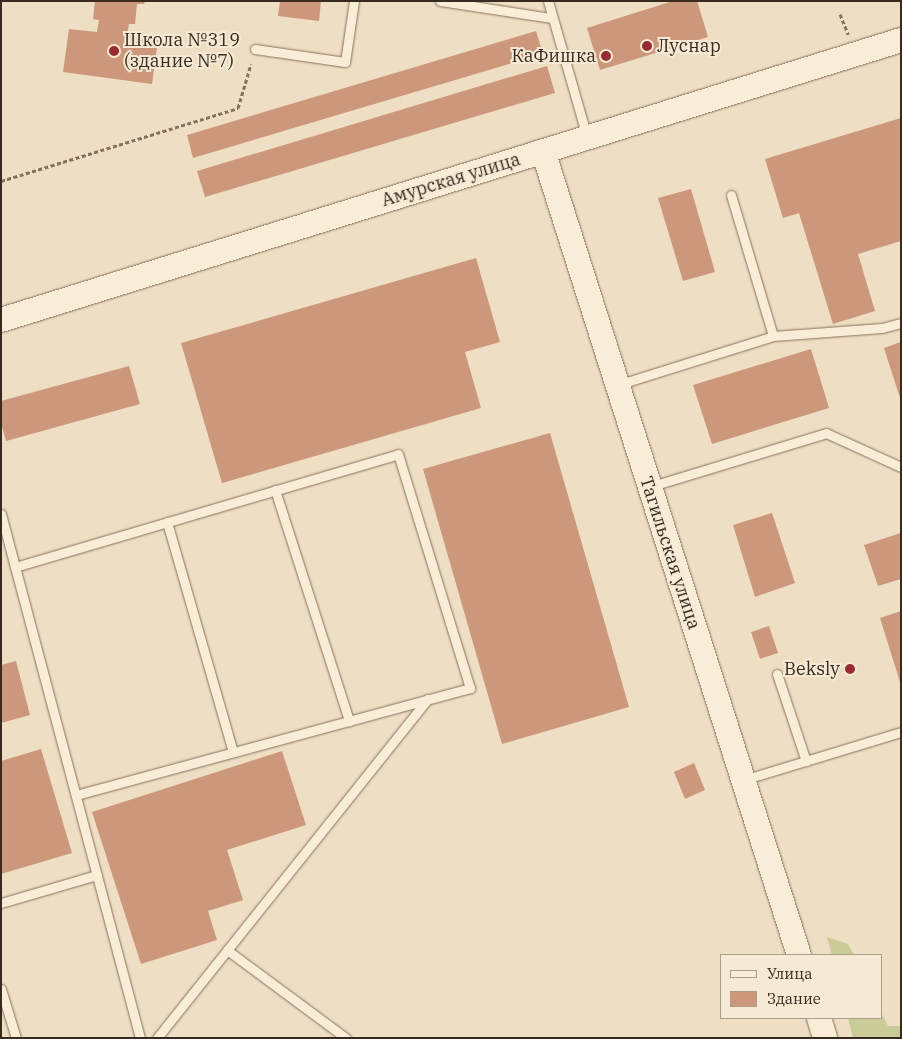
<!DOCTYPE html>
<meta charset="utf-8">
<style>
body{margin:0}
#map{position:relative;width:902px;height:1039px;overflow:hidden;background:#eedfc4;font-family:"IBM Plex Serif",serif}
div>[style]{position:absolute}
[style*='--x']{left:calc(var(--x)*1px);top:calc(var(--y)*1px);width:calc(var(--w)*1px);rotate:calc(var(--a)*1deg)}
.green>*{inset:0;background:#cacc98}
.building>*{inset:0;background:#cc977a}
.path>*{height:3px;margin-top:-1.5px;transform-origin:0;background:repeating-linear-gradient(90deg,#89705b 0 4px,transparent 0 6.5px)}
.roads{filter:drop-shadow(0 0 1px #89705b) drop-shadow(0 0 1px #89705b)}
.lane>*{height:9px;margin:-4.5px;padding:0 4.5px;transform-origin:4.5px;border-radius:4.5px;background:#f9edd8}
.secondary>*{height:24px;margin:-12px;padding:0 12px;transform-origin:12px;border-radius:12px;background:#f9edd8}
.dots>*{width:14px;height:14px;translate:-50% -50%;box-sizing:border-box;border:2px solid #f6ead4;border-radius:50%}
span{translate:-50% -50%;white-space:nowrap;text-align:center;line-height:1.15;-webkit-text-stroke:4px #f6ead4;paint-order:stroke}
.poi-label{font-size:18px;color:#392a1f}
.left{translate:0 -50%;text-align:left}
.right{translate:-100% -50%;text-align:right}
.street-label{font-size:18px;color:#392a1f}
.frame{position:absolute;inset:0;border:2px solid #392a1f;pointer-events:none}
.legend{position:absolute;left:720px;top:954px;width:162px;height:65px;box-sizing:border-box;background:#f6ead4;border:1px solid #aa9d8c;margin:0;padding:6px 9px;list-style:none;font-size:15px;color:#392a1f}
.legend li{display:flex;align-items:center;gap:10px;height:25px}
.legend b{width:25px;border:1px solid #aa9d8c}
</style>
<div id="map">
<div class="green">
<div style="clip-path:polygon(827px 937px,848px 944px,854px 955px,832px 955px)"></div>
<div style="clip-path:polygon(881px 1012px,888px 1026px,901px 1026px,901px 1038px,853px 1038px,848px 1018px,881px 1018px)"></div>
</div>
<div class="building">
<div style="clip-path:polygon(95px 1px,145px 1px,144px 4px,137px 4px,135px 24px,129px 24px,127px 36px,158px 40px,152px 84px,63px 72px,69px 29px,97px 32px,99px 20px,93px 19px)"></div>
<div style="clip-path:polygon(280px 1px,321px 1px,319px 21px,278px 16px)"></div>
<div style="clip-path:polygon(673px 1px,697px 1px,708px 37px,600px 70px,587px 28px)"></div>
<div style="clip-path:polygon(536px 31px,543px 54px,193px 158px,187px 135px)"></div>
<div style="clip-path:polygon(547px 66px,555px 93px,205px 197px,197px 171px)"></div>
<div style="clip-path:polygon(901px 118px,901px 241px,858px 254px,875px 311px,833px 324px,799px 213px,783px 218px,765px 159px)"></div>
<div style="clip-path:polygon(691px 189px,715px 272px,683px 281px,658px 198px)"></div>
<div style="clip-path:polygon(476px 258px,500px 342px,465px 352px,481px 408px,222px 483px,181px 343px)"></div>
<div style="clip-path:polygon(901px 342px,901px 398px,900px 398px,884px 348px)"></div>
<div style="clip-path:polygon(811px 349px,829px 408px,712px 444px,693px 385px)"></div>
<div style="clip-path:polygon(129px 366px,140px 404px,6px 441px,1px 423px,1px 401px)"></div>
<div style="clip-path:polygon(550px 433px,629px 707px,502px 744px,423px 469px)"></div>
<div style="clip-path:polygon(772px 513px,795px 583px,755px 597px,733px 525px)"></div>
<div style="clip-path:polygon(901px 533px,901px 579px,878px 586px,864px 545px)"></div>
<div style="clip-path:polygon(901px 611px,901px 682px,900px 682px,880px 618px)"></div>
<div style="clip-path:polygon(769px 626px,778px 653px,760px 659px,751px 632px)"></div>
<div style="clip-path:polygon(16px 661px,30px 715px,1px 723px,1px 665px)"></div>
<div style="clip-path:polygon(41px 749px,72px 853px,1px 874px,1px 761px)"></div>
<div style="clip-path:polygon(282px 751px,306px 825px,227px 850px,243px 900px,208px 911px,217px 940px,141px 964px,92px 812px)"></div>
<div style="clip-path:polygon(694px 763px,705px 790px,685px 799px,674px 772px)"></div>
</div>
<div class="path">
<div style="--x:840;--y:14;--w:22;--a:68"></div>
<div style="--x:1;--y:181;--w:248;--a:-17.1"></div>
<div style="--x:238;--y:108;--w:46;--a:-73.5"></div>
</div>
<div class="roads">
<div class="lane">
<div style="--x:440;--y:1;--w:112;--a:8.7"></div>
<div style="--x:548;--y:1;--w:141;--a:74"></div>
<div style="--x:255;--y:49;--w:91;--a:8.2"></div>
<div style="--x:345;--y:62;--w:62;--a:-81.6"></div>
<div style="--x:731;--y:195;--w:147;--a:73.4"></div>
<div style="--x:617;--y:385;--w:164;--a:-17.4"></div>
<div style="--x:773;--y:336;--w:109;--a:-4.2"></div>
<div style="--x:882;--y:328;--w:20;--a:-15"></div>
<div style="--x:652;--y:486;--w:182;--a:-16.9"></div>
<div style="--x:826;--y:433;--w:82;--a:24.4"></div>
<div style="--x:275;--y:490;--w:243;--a:72.2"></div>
<div style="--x:1;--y:514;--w:542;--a:75.14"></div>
<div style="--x:167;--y:522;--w:239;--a:74"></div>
<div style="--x:15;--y:567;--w:399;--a:-16.4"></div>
<div style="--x:398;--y:454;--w:245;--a:72.9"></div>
<div style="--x:470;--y:688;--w:408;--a:164.8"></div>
<div style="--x:777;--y:674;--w:92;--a:71.6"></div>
<div style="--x:743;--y:780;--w:165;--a:-16.9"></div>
<div style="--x:1;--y:903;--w:100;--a:-16.3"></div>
<div style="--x:227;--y:950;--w:148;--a:36.5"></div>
<div style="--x:1;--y:989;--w:51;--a:73"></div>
<div style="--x:157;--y:1038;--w:434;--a:-51.4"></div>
</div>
<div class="secondary">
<div style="--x:543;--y:151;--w:844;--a:72.34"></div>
<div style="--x:1;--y:320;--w:943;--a:-17.28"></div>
<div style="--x:819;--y:1018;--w:21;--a:73"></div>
</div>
</div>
<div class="dots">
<div style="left:647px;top:46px;background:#982b33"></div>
<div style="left:114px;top:51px;background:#982b33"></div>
<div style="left:606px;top:56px;background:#982b33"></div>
<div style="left:850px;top:669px;background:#982b33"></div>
</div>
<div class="poi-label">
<span class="left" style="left:124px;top:51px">Школа №319<br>(здание №7)</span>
<span class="left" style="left:657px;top:46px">Луснар</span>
<span class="right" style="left:596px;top:56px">КаФишка</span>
<span class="right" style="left:840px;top:669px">Beksly</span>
</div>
<div class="street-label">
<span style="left:451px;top:180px;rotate:-17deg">Амурская улица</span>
<span style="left:670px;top:553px;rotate:72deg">Тагильская улица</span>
</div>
<div class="frame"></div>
<ul class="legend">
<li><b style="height:6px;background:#f9edd8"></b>Улица</li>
<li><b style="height:14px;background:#cc977a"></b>Здание</li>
</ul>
</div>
